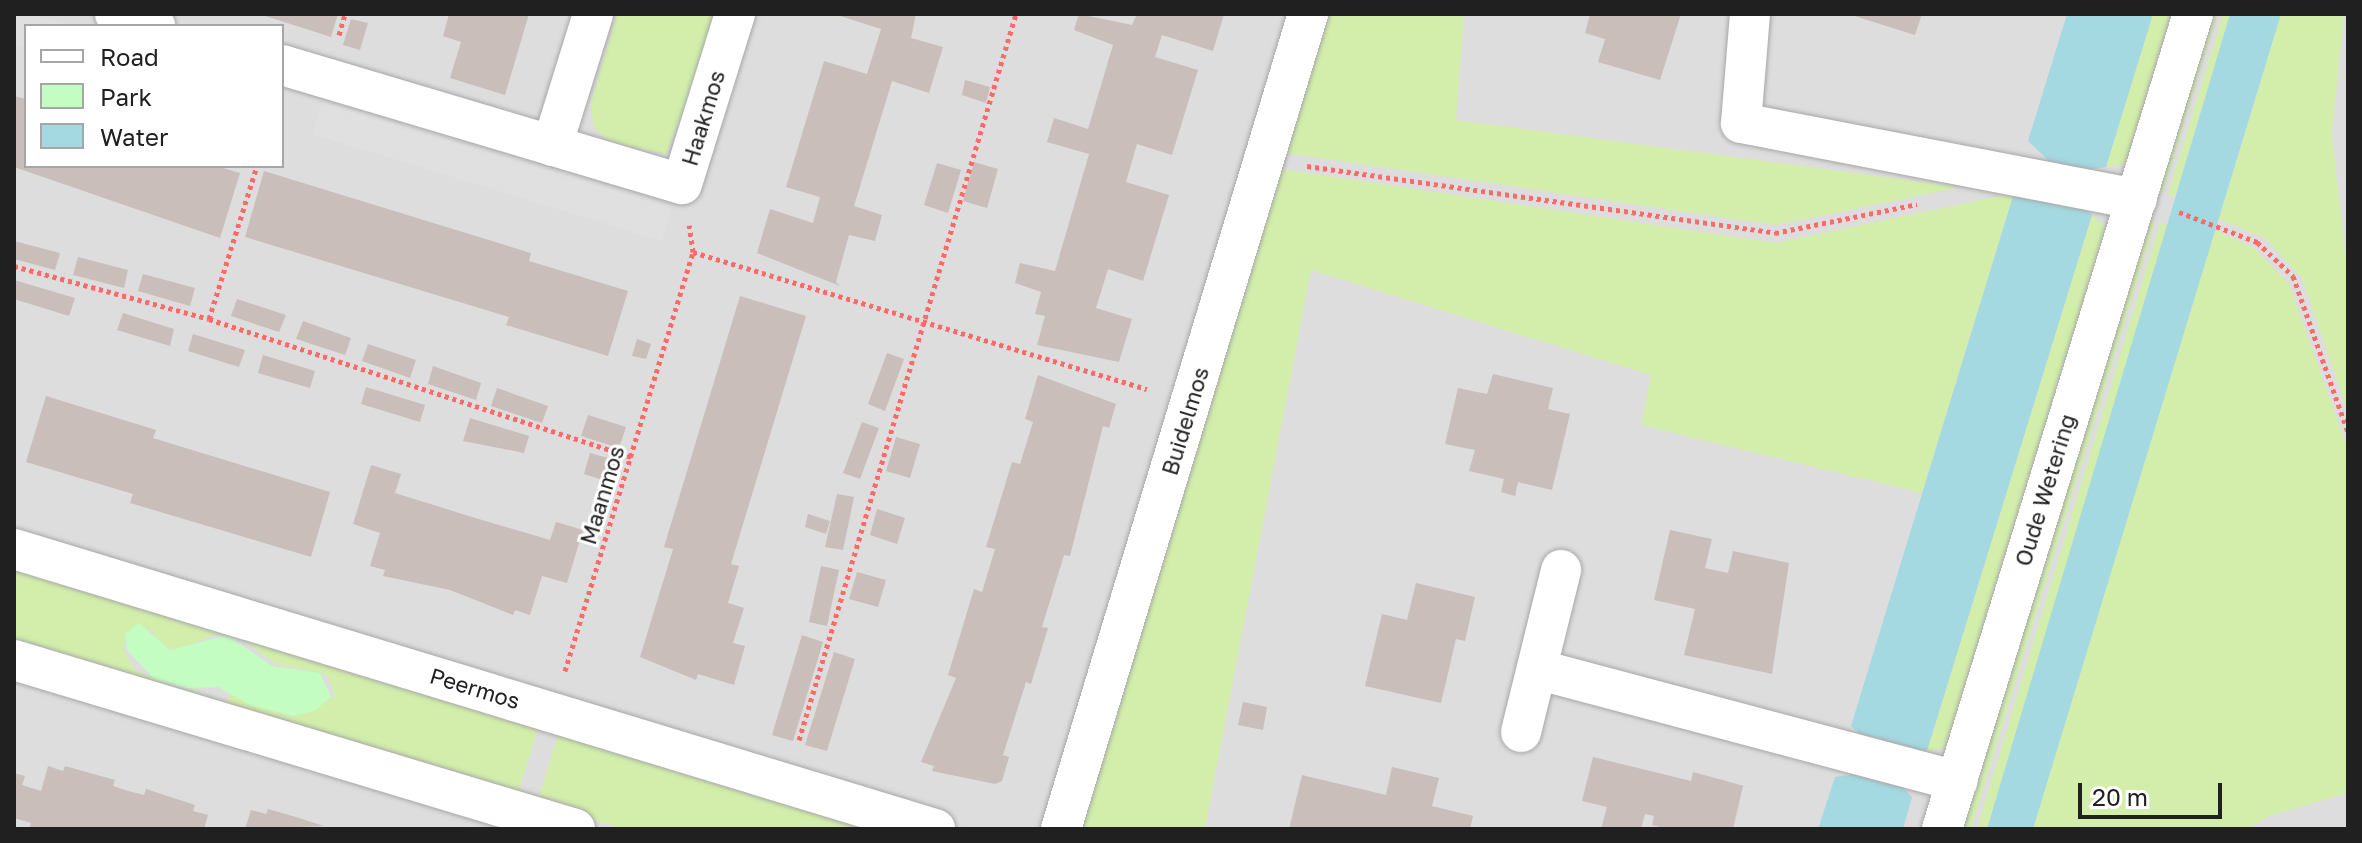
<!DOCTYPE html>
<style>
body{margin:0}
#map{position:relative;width:2362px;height:843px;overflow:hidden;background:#f1ece6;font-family:"Golos Text",sans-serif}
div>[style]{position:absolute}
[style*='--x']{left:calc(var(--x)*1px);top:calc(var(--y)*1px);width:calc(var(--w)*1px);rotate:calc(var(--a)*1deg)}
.residential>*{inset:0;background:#dedddd}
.grass>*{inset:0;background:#d2eeaa}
.park>*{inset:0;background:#c3fdc2}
.parking>*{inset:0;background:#e0e0e0}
.water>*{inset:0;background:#a4d9e1}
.building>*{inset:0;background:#c9beb9}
.path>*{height:5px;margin-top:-2.5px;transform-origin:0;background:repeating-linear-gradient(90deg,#ff6a69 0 4px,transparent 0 8px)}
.roads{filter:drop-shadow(0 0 2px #a7a7a7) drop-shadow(0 0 2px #a7a7a7)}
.street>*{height:40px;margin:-20px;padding:0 20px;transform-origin:20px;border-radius:20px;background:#fff}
span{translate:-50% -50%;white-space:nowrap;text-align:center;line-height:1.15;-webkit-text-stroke:6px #fff;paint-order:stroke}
.street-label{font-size:22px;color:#202020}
.frame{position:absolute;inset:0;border:16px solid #202020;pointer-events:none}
.legend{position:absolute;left:24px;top:24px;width:260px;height:144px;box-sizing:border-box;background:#fff;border:2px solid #a6a6a6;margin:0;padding:10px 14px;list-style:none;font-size:24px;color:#202020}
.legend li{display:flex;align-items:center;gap:16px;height:40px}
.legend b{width:40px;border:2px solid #a6a6a6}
.scale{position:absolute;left:2078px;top:783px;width:144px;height:36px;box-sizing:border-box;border:4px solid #202020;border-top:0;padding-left:10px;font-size:24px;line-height:28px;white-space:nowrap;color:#202020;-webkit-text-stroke:6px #fff;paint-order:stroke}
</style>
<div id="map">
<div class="residential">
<div style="clip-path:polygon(evenodd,14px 14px,2348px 14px,2348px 829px,14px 829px,14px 14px,26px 26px,282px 26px,282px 166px,26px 166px,26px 26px)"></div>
</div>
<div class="grass">
<div style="clip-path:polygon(617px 14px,723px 14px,666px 154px,608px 142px,593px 125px,591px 102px)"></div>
<div style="clip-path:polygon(1328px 14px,1464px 14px,1456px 120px,1961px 187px,1776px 225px,1286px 153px)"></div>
<div style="clip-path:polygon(2153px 14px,2171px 14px,2126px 164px,2106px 167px)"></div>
<div style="clip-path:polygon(2209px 14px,2217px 14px,2163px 193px,2156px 191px)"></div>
<div style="clip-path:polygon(2223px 14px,2230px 14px,2175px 197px,2168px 195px)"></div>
<div style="clip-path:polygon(2281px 14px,2344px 14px,2332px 134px,2348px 278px,2348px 412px,2302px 278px,2266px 239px,2219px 219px)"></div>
<div style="clip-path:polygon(1281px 169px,1776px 243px,2014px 193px,1922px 493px,1641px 425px,1651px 375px,1311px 270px,1205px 829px,1081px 829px)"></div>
<div style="clip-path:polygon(2092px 215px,2106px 228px,1950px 747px,1927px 751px)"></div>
<div style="clip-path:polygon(2147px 220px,2155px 222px,1971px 829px,1963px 829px)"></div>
<div style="clip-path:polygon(2160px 223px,2167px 225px,2026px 701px,1987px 829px,1977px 829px)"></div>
<div style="clip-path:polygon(2215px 230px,2254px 248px,2289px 284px,2348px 450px,2348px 793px,2269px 816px,2247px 829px,2033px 829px)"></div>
<div style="clip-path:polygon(14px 563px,540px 722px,517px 797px,225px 708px,230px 693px,284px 715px,335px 697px,328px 675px,274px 663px,238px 636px,215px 634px,178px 650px,163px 646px,150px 629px,125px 634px,124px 651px,135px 670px,180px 690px,198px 689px,195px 699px,14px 644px)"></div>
<div style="clip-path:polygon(560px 728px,894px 829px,625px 829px,537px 803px)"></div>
</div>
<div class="park">
<div style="clip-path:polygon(139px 623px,170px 650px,227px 635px,272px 666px,320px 673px,331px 697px,314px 711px,293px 716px,250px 705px,218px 687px,187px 688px,154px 679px,127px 650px,125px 634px)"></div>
</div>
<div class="parking">
<div style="clip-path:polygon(14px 14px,32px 14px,71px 26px,26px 26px,26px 48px,14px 44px)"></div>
<div style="clip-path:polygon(321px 102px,672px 208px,662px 241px,312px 134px)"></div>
</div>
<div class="water">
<div style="clip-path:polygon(2067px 14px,2153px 14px,2106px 167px,2080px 171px,2073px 197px,2092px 215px,1927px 751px,1903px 755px,1896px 781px,1912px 797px,1903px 829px,1818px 829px,1835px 777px,1863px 773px,1872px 745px,1851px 726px,2014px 193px,2040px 189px,2048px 160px,2028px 141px)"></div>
<div style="clip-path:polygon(2230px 14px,2281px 14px,2033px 829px,1987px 829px)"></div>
</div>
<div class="building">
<div style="clip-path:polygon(259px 14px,338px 14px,331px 37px)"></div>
<div style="clip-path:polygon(449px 14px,529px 14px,505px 95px,450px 78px,461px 42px,443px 36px)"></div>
<div style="clip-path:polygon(834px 14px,916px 14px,911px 38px,943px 47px,929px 93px,892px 81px,854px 206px,882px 215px,875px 241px,849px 235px,836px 282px,840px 286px,757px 253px,770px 209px,813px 223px,820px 197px,786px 187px,824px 61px,867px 74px,881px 29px)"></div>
<div style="clip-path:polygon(1079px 14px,1132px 25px,1137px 14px,1224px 14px,1213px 51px,1162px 35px,1155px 57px,1198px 70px,1172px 155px,1137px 144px,1126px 182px,1169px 195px,1143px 281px,1108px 269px,1096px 308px,1132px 319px,1119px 362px,1037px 345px,1045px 316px,1035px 314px,1041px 292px,1015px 283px,1020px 263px,1055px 271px,1089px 154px,1047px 142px,1054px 118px,1088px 129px,1113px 45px,1074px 30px)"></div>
<div style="clip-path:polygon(1590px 14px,1681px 14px,1660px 80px,1598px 62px,1605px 39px,1585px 33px)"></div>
<div style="clip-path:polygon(1848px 14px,1922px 14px,1915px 35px)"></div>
<div style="clip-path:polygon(351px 19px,368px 23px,360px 50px,343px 45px)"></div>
<div style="clip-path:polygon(965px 80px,990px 87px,986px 103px,962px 95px)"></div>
<div style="clip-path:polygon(14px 96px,26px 99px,26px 166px,216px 166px,240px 173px,220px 238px,14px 167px)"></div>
<div style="clip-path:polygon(974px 162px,998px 169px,987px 208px,963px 201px)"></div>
<div style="clip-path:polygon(937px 163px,961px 170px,948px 213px,924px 205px)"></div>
<div style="clip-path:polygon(264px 171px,531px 253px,529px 261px,628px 291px,608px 356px,506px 325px,509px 317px,245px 237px)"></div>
<div style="clip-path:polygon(14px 241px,60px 253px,55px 270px,14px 259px)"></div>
<div style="clip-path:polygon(78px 257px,128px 270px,124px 288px,73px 275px)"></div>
<div style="clip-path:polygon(143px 274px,195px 288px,190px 306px,138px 291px)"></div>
<div style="clip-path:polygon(14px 280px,75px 298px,69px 316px,14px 299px)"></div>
<div style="clip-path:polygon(740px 296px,806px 316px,731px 564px,739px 566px,728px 603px,744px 608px,733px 643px,745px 646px,734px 685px,698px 674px,696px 680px,640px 657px,673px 549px,664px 547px)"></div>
<div style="clip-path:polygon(237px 299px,286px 315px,279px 332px,231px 316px)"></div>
<div style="clip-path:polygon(123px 313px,174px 329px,170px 346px,117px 330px)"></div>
<div style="clip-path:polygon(303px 321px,351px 338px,345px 355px,296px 339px)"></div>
<div style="clip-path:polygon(193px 334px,245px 350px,239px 367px,188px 351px)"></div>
<div style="clip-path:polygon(637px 339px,651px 344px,646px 359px,632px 356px)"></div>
<div style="clip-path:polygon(368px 344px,416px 360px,410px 378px,362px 361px)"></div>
<div style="clip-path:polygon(887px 353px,904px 359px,885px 411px,868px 404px)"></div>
<div style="clip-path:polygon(263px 355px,315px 371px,310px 388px,258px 373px)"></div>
<div style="clip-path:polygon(433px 366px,481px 383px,476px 400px,428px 384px)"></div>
<div style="clip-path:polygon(1493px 374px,1553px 388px,1548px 409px,1570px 414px,1552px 490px,1518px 482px,1515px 496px,1501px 492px,1504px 479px,1469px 471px,1475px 450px,1445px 444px,1458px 388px,1487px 394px)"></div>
<div style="clip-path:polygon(1038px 375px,1116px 404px,1109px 428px,1103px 426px,1070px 556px,1064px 555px,1042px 627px,1048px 628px,1031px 684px,1026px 682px,1003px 755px,1009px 757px,1002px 781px,995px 784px,932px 771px,934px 766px,921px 762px,956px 678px,948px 675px,974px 589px,982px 592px,995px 549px,986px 547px,1012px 462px,1020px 464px,1033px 422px,1025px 419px)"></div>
<div style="clip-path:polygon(366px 387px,425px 405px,420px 422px,361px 404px)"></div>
<div style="clip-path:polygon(497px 388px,548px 406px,542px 423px,491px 406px)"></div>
<div style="clip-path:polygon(46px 396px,156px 430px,153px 438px,330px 492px,311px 557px,130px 503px,133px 494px,26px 462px)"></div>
<div style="clip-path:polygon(588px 415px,626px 427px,619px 448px,581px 436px)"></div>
<div style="clip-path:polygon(470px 418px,529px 436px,524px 453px,463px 441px)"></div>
<div style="clip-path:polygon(862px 422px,879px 428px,860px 479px,843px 473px)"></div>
<div style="clip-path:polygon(896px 437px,920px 444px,910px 478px,886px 471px)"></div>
<div style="clip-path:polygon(590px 453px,616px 460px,609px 482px,584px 474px)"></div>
<div style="clip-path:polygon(371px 465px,401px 474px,395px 493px,472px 517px,550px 540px,556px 522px,583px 530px,567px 583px,542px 576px,530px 615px,515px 610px,513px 615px,450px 590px,383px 576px,385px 570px,370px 566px,380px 533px,353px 524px)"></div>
<div style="clip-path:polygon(837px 494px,854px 497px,843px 550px,825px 547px)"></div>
<div style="clip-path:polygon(877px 509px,905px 518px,897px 544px,870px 535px)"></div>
<div style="clip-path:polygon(808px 514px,830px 521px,826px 534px,805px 527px)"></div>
<div style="clip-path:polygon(1670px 530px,1712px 539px,1705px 568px,1728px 573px,1733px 551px,1789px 563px,1772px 674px,1684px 655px,1695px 609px,1654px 600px)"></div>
<div style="clip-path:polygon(821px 566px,839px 570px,827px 626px,809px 622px)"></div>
<div style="clip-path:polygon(857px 572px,886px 580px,878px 607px,849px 599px)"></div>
<div style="clip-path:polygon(1416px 583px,1475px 597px,1465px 641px,1456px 639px,1441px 703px,1365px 686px,1382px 614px,1407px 620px)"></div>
<div style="clip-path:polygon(802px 635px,823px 642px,793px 741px,772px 735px)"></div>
<div style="clip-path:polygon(834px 652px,855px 659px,827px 751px,805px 745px)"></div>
<div style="clip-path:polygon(1243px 702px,1267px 707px,1263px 730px,1238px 725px)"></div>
<div style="clip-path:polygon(1593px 757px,1691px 781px,1693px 772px,1748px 787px,1743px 786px,1733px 829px,1668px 829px,1652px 825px,1654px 816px,1645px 814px,1641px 829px,1601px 829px,1607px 807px,1582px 801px)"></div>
<div style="clip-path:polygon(48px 766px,63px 771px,65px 766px,115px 780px,113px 786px,128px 791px,144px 795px,146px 789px,195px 805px,193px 811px,208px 815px,204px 829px,29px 829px,31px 823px,14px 818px,14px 773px,25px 776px,22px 785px,41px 791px)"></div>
<div style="clip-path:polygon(1392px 767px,1439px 778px,1432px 806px,1473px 816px,1470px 829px,1289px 829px,1302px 775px,1386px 795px)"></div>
<div style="clip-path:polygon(268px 809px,296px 817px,324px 826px,245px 829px,251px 810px,266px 814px)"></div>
</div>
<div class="path">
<div style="--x:339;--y:35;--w:22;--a:-74"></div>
<div style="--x:1307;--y:166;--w:473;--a:8.1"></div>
<div style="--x:1775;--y:233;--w:145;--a:-11.5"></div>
<div style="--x:2179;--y:212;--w:84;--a:21"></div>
<div style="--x:2257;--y:242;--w:50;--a:43.4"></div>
<div style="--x:2293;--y:276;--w:165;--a:70.6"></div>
<div style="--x:693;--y:252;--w:474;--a:16.8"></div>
<div style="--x:14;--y:266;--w:202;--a:15.2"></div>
<div style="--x:209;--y:319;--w:444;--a:18.1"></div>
<div style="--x:209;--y:319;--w:160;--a:-72.6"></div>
<div style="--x:565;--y:671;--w:438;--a:-73"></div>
<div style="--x:693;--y:252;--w:27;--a:-98"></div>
<div style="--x:799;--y:740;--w:758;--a:-73.36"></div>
</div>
<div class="roads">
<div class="street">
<div style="--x:115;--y:14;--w:42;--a:16.7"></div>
<div style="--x:1750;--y:14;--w:109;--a:94.7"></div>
<div style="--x:1741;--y:123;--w:403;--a:10.9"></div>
<div style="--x:282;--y:65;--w:417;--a:16.6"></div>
<div style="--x:682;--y:184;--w:178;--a:-72.7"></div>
<div style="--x:552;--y:146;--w:138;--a:-72.7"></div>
<div style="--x:14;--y:549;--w:963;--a:16.91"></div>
<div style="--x:14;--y:660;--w:586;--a:16.76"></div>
<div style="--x:1540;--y:670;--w:432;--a:14.9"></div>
<div style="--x:1521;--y:732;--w:167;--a:-76.1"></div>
<div style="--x:1061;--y:829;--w:852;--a:-73.14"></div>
<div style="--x:1942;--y:829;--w:853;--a:-72.88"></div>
</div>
</div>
<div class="street-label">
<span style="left:703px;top:118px;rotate:-73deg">Haakmos</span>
<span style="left:1185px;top:421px;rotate:-73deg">Buidelmos</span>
<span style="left:2045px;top:490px;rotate:-73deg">Oude Wetering</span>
<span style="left:602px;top:495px;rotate:-73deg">Maanmos</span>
<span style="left:475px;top:688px;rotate:17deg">Peermos</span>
</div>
<div class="frame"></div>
<ul class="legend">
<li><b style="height:10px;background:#fff"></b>Road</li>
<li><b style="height:22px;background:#c3fdc2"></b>Park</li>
<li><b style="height:22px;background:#a4d9e1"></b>Water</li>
</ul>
<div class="scale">20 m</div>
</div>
